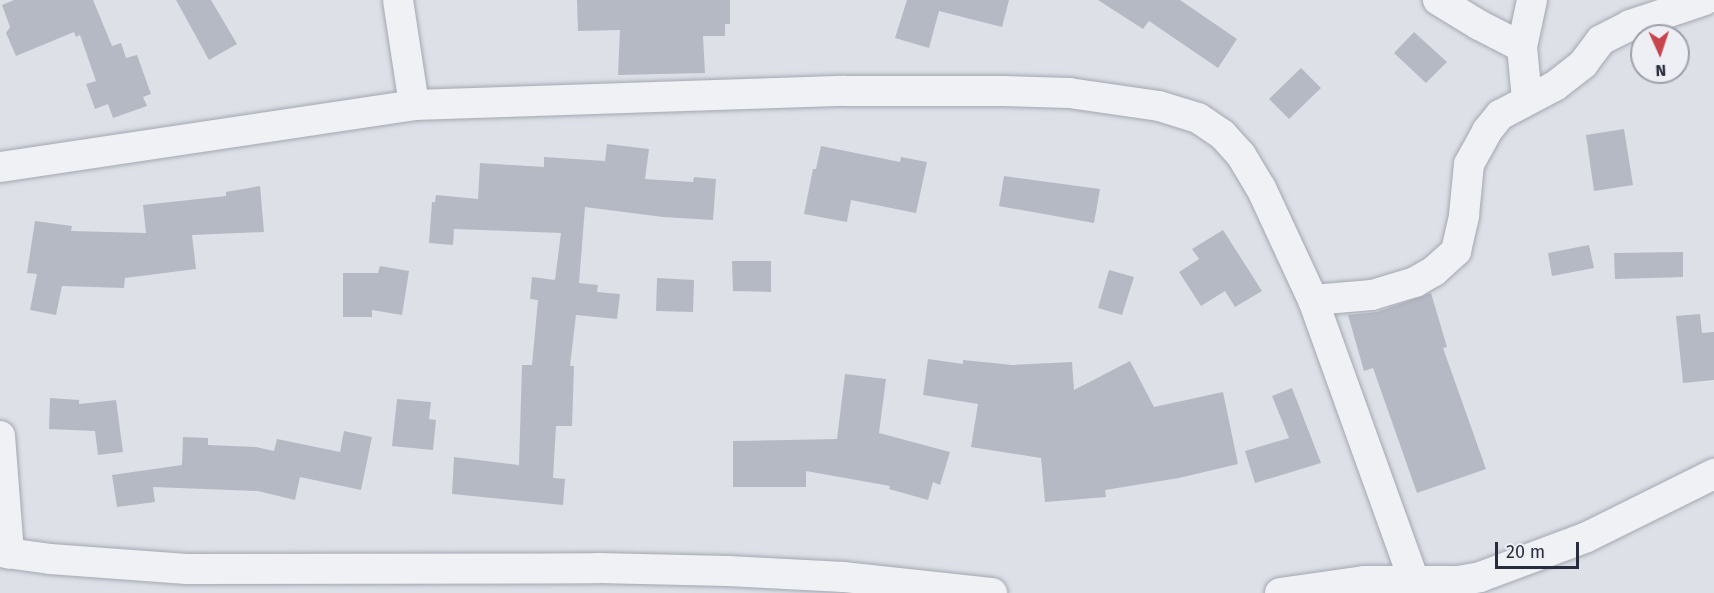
<!DOCTYPE html>
<style>
body{margin:0}
#map{position:relative;width:1714px;height:593px;overflow:hidden;background:#dde0e7;font-family:"Fira Sans",sans-serif}
div>[style]{position:absolute}
[style*='--x']{left:calc(var(--x)*1px);top:calc(var(--y)*1px);width:calc(var(--w)*1px);rotate:calc(var(--a)*1deg)}
.building>*{inset:0;background:#b5b9c3}
.roads{filter:drop-shadow(0 0 2px #a3a7b1) drop-shadow(0 0 2px #a3a7b1)}
.minor>*{height:30px;margin:-15px;padding:0 15px;transform-origin:15px;border-radius:15px;background:#f0f1f5}
span{translate:-50% -50%;white-space:nowrap;text-align:center;line-height:1.15;-webkit-text-stroke:4.5px #edeff4;paint-order:stroke}
.north{position:absolute;left:1630px;top:24px;width:60px;height:60px;box-sizing:border-box;background:#edeff4;border:2px solid #9ea1ab;border-radius:50%;rotate:177deg;font-size:16px;font-weight:700;line-height:24px;text-align:center;color:#272d3d}
.north::after{content:'';display:block;margin:auto;width:21px;height:27px;background:#c9454e;clip-path:polygon(50% 0,100% 100%,50% 72%,0 100%)}
.scale{position:absolute;left:1495px;top:542px;width:84px;height:27px;box-sizing:border-box;border:3px solid #272d3d;border-top:0;padding-left:8px;font-size:18px;line-height:21px;white-space:nowrap;color:#272d3d;-webkit-text-stroke:4px #edeff4;paint-order:stroke}
</style>
<div id="map">
<div class="building">
<div style="clip-path:polygon(14px 0,93px 0,112px 46px,121px 43px,126px 58px,137px 55px,151px 94px,143px 97px,147px 106px,113px 118px,108px 104px,95px 109px,86px 84px,96px 81px,80px 35px,76px 37px,74px 32px,16px 56px,6px 33px,10px 27px,2px 5px)"></div>
<div style="clip-path:polygon(176px 0,211px 0,237px 44px,209px 60px)"></div>
<div style="clip-path:polygon(577px 0,730px 0,730px 24px,725px 24px,725px 36px,703px 36px,705px 73px,618px 75px,620px 30px,578px 31px)"></div>
<div style="clip-path:polygon(907px 0,1009px 0,1002px 27px,939px 11px,929px 48px,895px 38px)"></div>
<div style="clip-path:polygon(1098px 0,1180px 0,1237px 39px,1218px 68px,1149px 21px,1143px 29px)"></div>
<div style="clip-path:polygon(1414px 32px,1447px 62px,1426px 83px,1394px 53px)"></div>
<div style="clip-path:polygon(1301px 68px,1321px 88px,1289px 119px,1269px 99px)"></div>
<div style="clip-path:polygon(1624px 129px,1633px 185px,1594px 191px,1586px 135px)"></div>
<div style="clip-path:polygon(607px 144px,649px 149px,645px 179px,693px 182px,694px 177px,716px 179px,713px 220px,663px 217px,585px 207px,579px 283px,598px 285px,597px 292px,620px 294px,617px 319px,576px 315px,570px 366px,574px 366px,572px 426px,556px 426px,553px 478px,565px 479px,563px 505px,452px 494px,454px 457px,519px 465px,522px 365px,532px 365px,538px 300px,530px 299px,532px 277px,555px 280px,561px 233px,454px 229px,453px 245px,429px 243px,432px 202px,435px 202px,436px 195px,478px 199px,480px 163px,544px 167px,544px 157px,605px 161px)"></div>
<div style="clip-path:polygon(821px 146px,900px 162px,901px 157px,927px 162px,916px 213px,851px 200px,847px 222px,804px 214px,813px 169px,816px 169px)"></div>
<div style="clip-path:polygon(1004px 176px,1100px 189px,1094px 223px,999px 206px)"></div>
<div style="clip-path:polygon(260px 186px,264px 232px,192px 235px,196px 269px,125px 278px,124px 288px,62px 286px,56px 315px,30px 310px,37px 274px,27px 273px,35px 221px,72px 226px,71px 231px,146px 233px,143px 205px,226px 196px,226px 192px)"></div>
<div style="clip-path:polygon(1223px 230px,1262px 291px,1235px 307px,1225px 291px,1201px 306px,1179px 272px,1199px 259px,1192px 249px)"></div>
<div style="clip-path:polygon(1589px 245px,1594px 268px,1552px 276px,1548px 253px)"></div>
<div style="clip-path:polygon(1683px 252px,1683px 277px,1615px 279px,1614px 253px)"></div>
<div style="clip-path:polygon(732px 261px,771px 261px,771px 292px,733px 291px)"></div>
<div style="clip-path:polygon(380px 266px,409px 271px,402px 315px,372px 310px,372px 317px,343px 317px,343px 273px,378px 273px)"></div>
<div style="clip-path:polygon(1109px 270px,1134px 277px,1122px 315px,1098px 308px)"></div>
<div style="clip-path:polygon(657px 278px,694px 280px,693px 312px,656px 311px)"></div>
<div style="clip-path:polygon(1431px 293px,1447px 347px,1443px 348px,1486px 469px,1417px 493px,1373px 368px,1364px 371px,1348px 315px,1377px 312px)"></div>
<div style="clip-path:polygon(1700px 314px,1702px 333px,1714px 332px,1714px 380px,1683px 383px,1676px 316px)"></div>
<div style="clip-path:polygon(928px 359px,963px 364px,963px 360px,1012px 365px,1072px 362px,1074px 390px,1130px 361px,1154px 407px,1223px 392px,1238px 464px,1179px 478px,1105px 490px,1106px 497px,1045px 502px,1041px 458px,971px 447px,978px 404px,923px 395px)"></div>
<div style="clip-path:polygon(845px 374px,886px 379px,879px 433px,950px 452px,940px 485px,933px 482px,928px 500px,889px 489px,890px 486px,806px 471px,806px 487px,733px 487px,733px 441px,837px 439px)"></div>
<div style="clip-path:polygon(1292px 388px,1321px 463px,1255px 483px,1245px 451px,1289px 438px,1272px 396px)"></div>
<div style="clip-path:polygon(50px 398px,79px 400px,79px 404px,116px 400px,123px 452px,98px 455px,95px 431px,49px 429px)"></div>
<div style="clip-path:polygon(397px 399px,431px 402px,429px 419px,436px 420px,433px 450px,392px 446px)"></div>
<div style="clip-path:polygon(344px 431px,372px 437px,361px 490px,300px 477px,295px 500px,258px 491px,153px 487px,155px 502px,117px 507px,112px 475px,182px 465px,183px 437px,208px 438px,208px 445px,256px 447px,274px 451px,277px 439px,340px 452px)"></div>
</div>
<div class="roads">
<div class="minor">
<div style="--x:398;--y:0;--w:106;--a:81.3"></div>
<div style="--x:1438;--y:0;--w:48;--a:31.4"></div>
<div style="--x:1479;--y:25;--w:48;--a:27.1"></div>
<div style="--x:1527;--y:99;--w:52;--a:-95.5"></div>
<div style="--x:1522;--y:47;--w:48;--a:-78"></div>
<div style="--x:0;--y:167;--w:419;--a:-8.5"></div>
<div style="--x:414;--y:105;--w:430;--a:-1.9"></div>
<div style="--x:844;--y:91;--w:159;--a:0"></div>
<div style="--x:1003;--y:91;--w:66;--a:1.7"></div>
<div style="--x:1069;--y:93;--w:91;--a:8.2"></div>
<div style="--x:1159;--y:106;--w:41;--a:17.1"></div>
<div style="--x:1198;--y:118;--w:29;--a:34"></div>
<div style="--x:1222;--y:134;--w:28;--a:48"></div>
<div style="--x:1241;--y:155;--w:39;--a:59"></div>
<div style="--x:1261;--y:188;--w:123;--a:65.1"></div>
<div style="--x:1313;--y:300;--w:299;--a:70.2"></div>
<div style="--x:1313;--y:300;--w:59;--a:-4.8"></div>
<div style="--x:1372;--y:295;--w:45;--a:-16.8"></div>
<div style="--x:1415;--y:282;--w:22;--a:-30"></div>
<div style="--x:1434;--y:271;--w:30;--a:-42"></div>
<div style="--x:1456;--y:251;--w:37;--a:-77"></div>
<div style="--x:1464;--y:215;--w:51;--a:-84.4"></div>
<div style="--x:1469;--y:164;--w:38;--a:-61"></div>
<div style="--x:1487;--y:131;--w:21;--a:-51"></div>
<div style="--x:1500;--y:115;--w:62;--a:-27.8"></div>
<div style="--x:1555;--y:86;--w:36;--a:-38"></div>
<div style="--x:1583;--y:64;--w:30;--a:-53"></div>
<div style="--x:1601;--y:40;--w:33;--a:-27"></div>
<div style="--x:1630;--y:25;--w:79;--a:-18.4"></div>
<div style="--x:0;--y:436;--w:118;--a:85.6"></div>
<div style="--x:0;--y:552;--w:50;--a:8"></div>
<div style="--x:50;--y:559;--w:137;--a:4.2"></div>
<div style="--x:187;--y:569;--w:411;--a:-0.1"></div>
<div style="--x:598;--y:568;--w:130;--a:1.3"></div>
<div style="--x:728;--y:571;--w:116;--a:3"></div>
<div style="--x:844;--y:577;--w:149;--a:6.2"></div>
<div style="--x:1280;--y:593;--w:85;--a:-8.1"></div>
<div style="--x:1364;--y:581;--w:94;--a:0"></div>
<div style="--x:1458;--y:581;--w:22;--a:-10"></div>
<div style="--x:1480;--y:577;--w:114;--a:-20.5"></div>
<div style="--x:1587;--y:537;--w:142;--a:-26.4"></div>
</div>
</div>
<div class="north">N</div>
<div class="scale">20 m</div>
</div>
